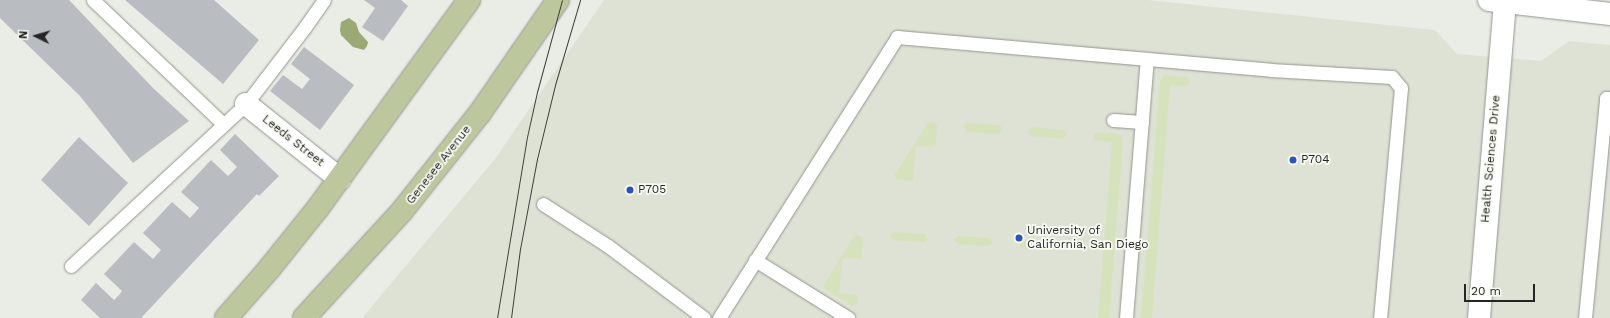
<!DOCTYPE html>
<style>
body{margin:0}
#map{position:relative;width:1610px;height:318px;overflow:hidden;background:#eaece6;font-family:"Work Sans",sans-serif}
div>[style]{position:absolute}
[style*='--x']{left:calc(var(--x)*1px);top:calc(var(--y)*1px);width:calc(var(--w)*1px);rotate:calc(var(--a)*1deg)}
.built>*{inset:0;background:#dee2d4}
.green>*{inset:0;background:#d6e2bb}
.water>*{inset:0;background:#9ba974}
.building>*{inset:0;background:#b9bcc1}
.roads{filter:drop-shadow(0 0 1px #93948f) drop-shadow(0 0 1px #93948f)}
.lane>*{height:13px;margin:-6.5px;padding:0 6.5px;transform-origin:6.5px;border-radius:6.5px;background:#fff}
.street>*{height:22px;margin:-11px;padding:0 11px;transform-origin:11px;border-radius:11px;background:#fff}
.secondary>*{height:22px;margin:-11px;padding:0 11px;transform-origin:11px;border-radius:11px;background:#fff}
.primary>*{height:22px;margin:-11px;padding:0 11px;transform-origin:11px;border-radius:11px;background:#bcc79d}
.tram>*{height:1px;margin:-0.5px;padding:0 0.5px;transform-origin:0.5px;border-radius:0.5px;background:#3d3e3a}
.dots>*{width:11px;height:11px;translate:-50% -50%;box-sizing:border-box;border:2px solid #f8faf3;border-radius:50%}
span{translate:-50% -50%;white-space:nowrap;text-align:center;line-height:1.15;-webkit-text-stroke:3.5px #f8faf3;paint-order:stroke}
.street-label{font-size:12px;color:#252623}
.poi-label{font-size:12px;color:#252623}
.left{translate:0 -50%;text-align:left}
.north{position:absolute;left:16px;top:16px;width:40px;height:40px;-webkit-text-stroke:3px #f8faf3;paint-order:stroke;rotate:275deg;font-size:11px;font-weight:700;line-height:16px;text-align:center;color:#252623}
.north::after{content:'';display:block;margin:auto;width:14px;height:18px;background:#252623;clip-path:polygon(50% 0,100% 100%,50% 72%,0 100%)}
.scale{position:absolute;left:1464px;top:284px;width:71px;height:18px;box-sizing:border-box;border:2px solid #252623;border-top:0;padding-left:5px;font-size:12px;line-height:14px;white-space:nowrap;color:#252623;-webkit-text-stroke:3px #f8faf3;paint-order:stroke}
</style>
<div id="map">
<div class="built">
<div style="clip-path:polygon(604px 0,1147px 0,1435px 30px,1457px 54px,1541px 61px,1569px 41px,1610px 45px,1610px 318px,362px 318px,495px 159px)"></div>
</div>
<div class="green">
<div style="clip-path:polygon(1163px 75px,1187px 77px,1190px 81px,1188px 86px,1170px 85px,1152px 318px,1141px 318px,1160px 81px)"></div>
<div style="clip-path:polygon(934px 121px,937px 126px,936px 145px,933px 147px,916px 146px,913px 181px,897px 179px,894px 176px,896px 173px,927px 124px)"></div>
<div style="clip-path:polygon(966px 123px,998px 125px,1001px 126px,1002px 131px,998px 134px,967px 132px,964px 127px)"></div>
<div style="clip-path:polygon(1030px 127px,1063px 130px,1067px 133px,1066px 136px,1062px 139px,1030px 136px,1028px 132px)"></div>
<div style="clip-path:polygon(1098px 132px,1119px 134px,1123px 139px,1109px 318px,1098px 318px,1112px 142px,1094px 140px,1094px 135px)"></div>
<div style="clip-path:polygon(894px 232px,925px 234px,928px 239px,924px 242px,893px 240px,891px 238px,890px 234px)"></div>
<div style="clip-path:polygon(857px 235px,863px 238px,862px 256px,860px 259px,842px 258px,839px 293px,857px 295px,858px 302px,853px 306px,825px 289px,823px 286px,853px 238px)"></div>
<div style="clip-path:polygon(958px 236px,989px 238px,993px 243px,988px 246px,958px 244px,954px 240px,955px 238px)"></div>
<div style="clip-path:polygon(1022px 241px,1055px 243px,1058px 248px,1053px 251px,1023px 249px,1020px 245px)"></div>
</div>
<div class="water">
<div style="clip-path:polygon(349px 18px,356px 23px,359px 32px,368px 42px,367px 46px,364px 50px,353px 47px,341px 35px,340px 30px,341px 22px)"></div>
</div>
<div class="building">
<div style="clip-path:polygon(0 0,69px 0,154px 89px,189px 121px,133px 163px,80px 96px,0 18px)"></div>
<div style="clip-path:polygon(125px 0,214px 0,259px 40px,223px 84px)"></div>
<div style="clip-path:polygon(364px 0,401px 0,408px 6px,383px 41px,362px 27px,375px 8px)"></div>
<div style="clip-path:polygon(304px 47px,354px 85px,320px 130px,270px 91px,283px 75px,302px 89px,310px 79px,291px 64px)"></div>
<div style="clip-path:polygon(235px 134px,279px 176px,259px 196px,257px 194px,142px 317px,143px 318px,100px 318px,81px 300px,96px 283px,114px 300px,119px 295px,122px 291px,104px 274px,134px 242px,153px 259px,161px 250px,143px 233px,172px 202px,190px 218px,199px 208px,181px 192px,211px 160px,228px 176px,237px 167px,220px 150px)"></div>
<div style="clip-path:polygon(79px 137px,128px 183px,89px 226px,41px 180px)"></div>
</div>
<div class="roads">
<div class="lane">
<div style="--x:93;--y:0;--w:180;--a:43.6"></div>
<div style="--x:1113;--y:120;--w:29;--a:4"></div>
<div style="--x:543;--y:204;--w:77;--a:32.9"></div>
<div style="--x:608;--y:246;--w:120;--a:36.9"></div>
<div style="--x:755;--y:260;--w:110;--a:31.9"></div>
<div style="--x:71;--y:266;--w:238;--a:-42.8"></div>
<div style="--x:246;--y:104;--w:97;--a:-52.5"></div>
<div style="--x:305;--y:27;--w:33;--a:-55"></div>
<div style="--x:719;--y:318;--w:333;--a:-57.6"></div>
<div style="--x:897;--y:37;--w:375;--a:5"></div>
<div style="--x:1271;--y:70;--w:121;--a:3.3"></div>
<div style="--x:1392;--y:77;--w:14;--a:51"></div>
<div style="--x:1401;--y:88;--w:231;--a:95.2"></div>
<div style="--x:1126;--y:318;--w:260;--a:-85.4"></div>
<div style="--x:1585;--y:318;--w:221;--a:-84.5"></div>
<div style="--x:1606;--y:98;--w:4;--a:0"></div>
</div>
<div class="street">
<div style="--x:246;--y:104;--w:120;--a:38.6"></div>
</div>
<div class="secondary">
<div style="--x:1489;--y:0;--w:122;--a:6.6"></div>
<div style="--x:1479;--y:318;--w:319;--a:-85.3"></div>
</div>
<div class="primary">
<div style="--x:226;--y:318;--w:65;--a:-48.7"></div>
<div style="--x:269;--y:269;--w:78;--a:-51.2"></div>
<div style="--x:318;--y:208;--w:257;--a:-54"></div>
<div style="--x:304;--y:318;--w:145;--a:-47.5"></div>
<div style="--x:402;--y:211;--w:125;--a:-51.5"></div>
<div style="--x:480;--y:113;--w:137;--a:-55.4"></div>
</div>
</div>
<div class="tram">
<div style="--x:497;--y:318;--w:183;--a:-80.6"></div>
<div style="--x:527;--y:137;--w:46;--a:-77.5"></div>
<div style="--x:537;--y:92;--w:95;--a:-74.8"></div>
<div style="--x:511;--y:318;--w:70;--a:-82.6"></div>
<div style="--x:520;--y:249;--w:92;--a:-79.3"></div>
<div style="--x:537;--y:159;--w:76;--a:-76.3"></div>
<div style="--x:555;--y:85;--w:89;--a:-73.6"></div>
</div>
<div class="dots">
<div style="left:1293px;top:160px;background:#2953c2"></div>
<div style="left:630px;top:190px;background:#2953c2"></div>
<div style="left:1019px;top:238px;background:#2953c2"></div>
</div>
<div class="street-label">
<span style="left:293px;top:141px;rotate:38deg">Leeds Street</span>
<span style="left:1491px;top:159px;rotate:-85deg">Health Sciences Drive</span>
<span style="left:439px;top:165px;rotate:-52deg">Genesee Avenue</span>
</div>
<div class="poi-label">
<span class="left" style="left:1301px;top:160px">P704</span>
<span class="left" style="left:638px;top:190px">P705</span>
<span class="left" style="left:1027px;top:238px">University of<br>California, San Diego</span>
</div>
<div class="north">N</div>
<div class="scale">20 m</div>
</div>
